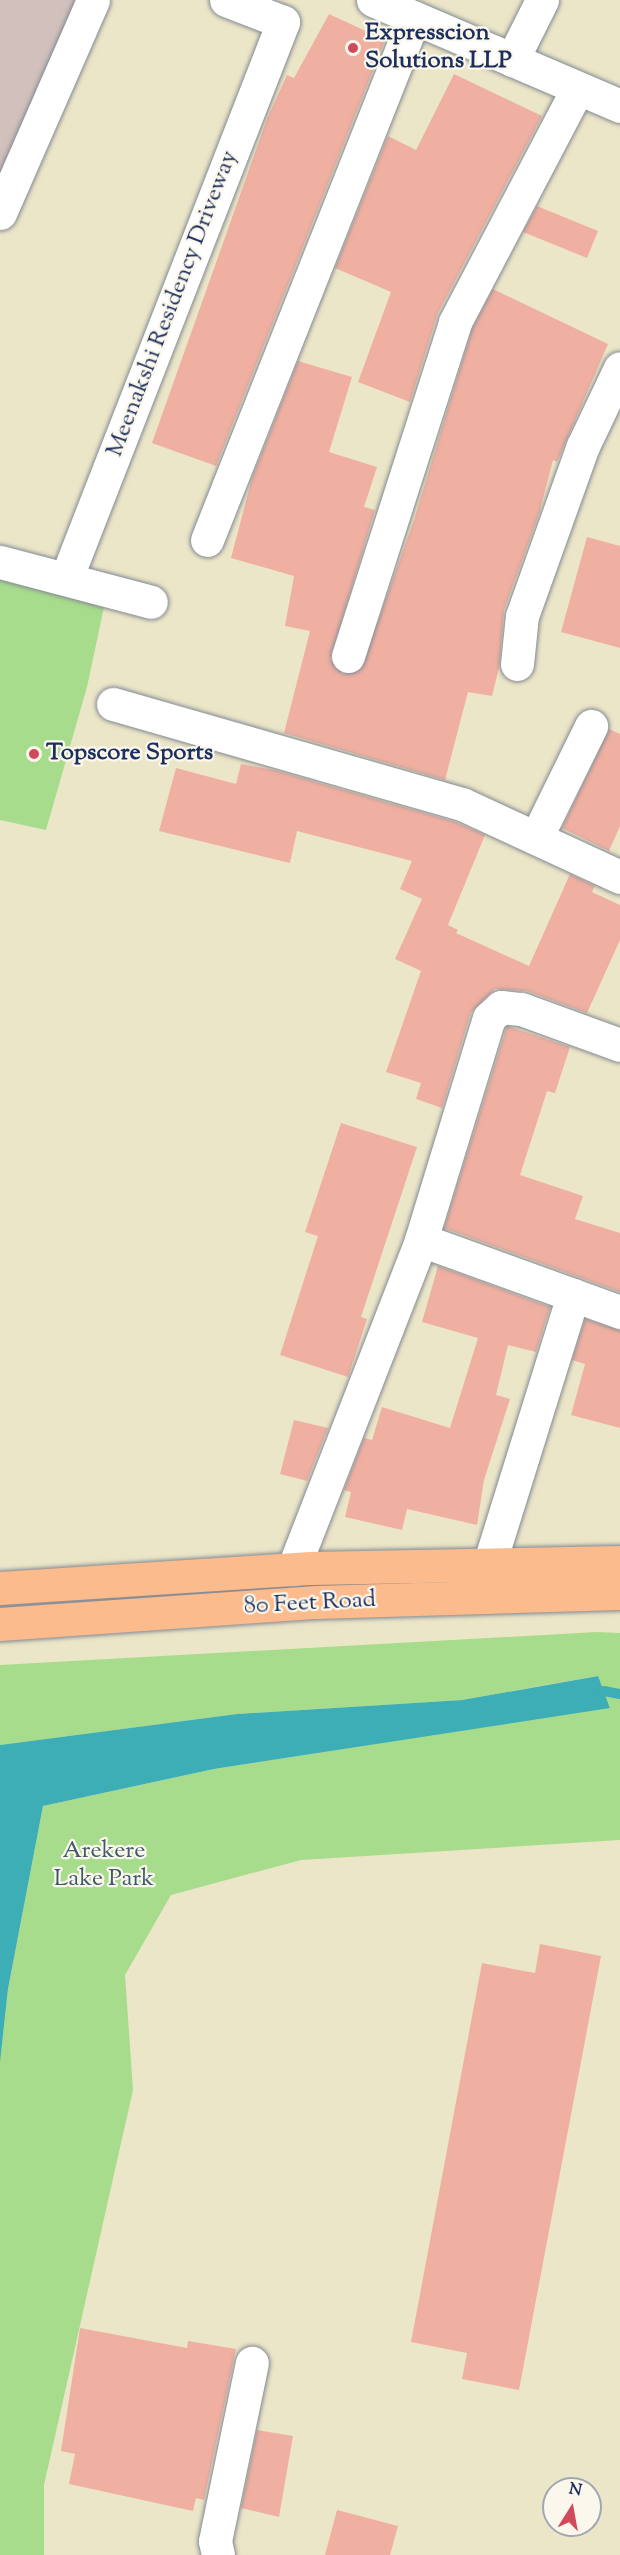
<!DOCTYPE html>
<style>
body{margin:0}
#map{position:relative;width:620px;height:2555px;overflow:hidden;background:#ece6c8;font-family:"Sorts Mill Goudy",serif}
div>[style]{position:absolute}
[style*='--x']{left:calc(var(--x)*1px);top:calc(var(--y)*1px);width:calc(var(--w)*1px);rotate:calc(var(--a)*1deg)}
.industrial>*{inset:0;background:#d1c0bc}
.green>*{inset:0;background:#a7dc8c}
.water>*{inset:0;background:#3daeb6}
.stream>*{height:10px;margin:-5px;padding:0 5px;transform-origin:5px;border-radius:5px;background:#3daeb6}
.building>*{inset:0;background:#efb0a2}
.roads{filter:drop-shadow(0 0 2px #848a93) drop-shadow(0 0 2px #848a93)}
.minor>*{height:33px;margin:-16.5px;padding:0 16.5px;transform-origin:16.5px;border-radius:16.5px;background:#fff}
.major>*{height:33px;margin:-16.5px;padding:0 16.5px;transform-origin:16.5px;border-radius:16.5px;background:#fbbb8c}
.dots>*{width:16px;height:16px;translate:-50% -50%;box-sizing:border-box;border:3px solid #fbf7ec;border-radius:50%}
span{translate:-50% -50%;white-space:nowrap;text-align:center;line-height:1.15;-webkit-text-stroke:4.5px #fbf7ec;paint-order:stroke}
.poi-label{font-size:24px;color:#1b2f5e;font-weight:700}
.left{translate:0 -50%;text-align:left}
.street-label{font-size:24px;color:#1b2f5e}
.park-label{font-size:24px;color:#3e5a6a}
.north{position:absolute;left:542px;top:2477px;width:60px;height:60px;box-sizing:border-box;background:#fbf7ec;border:2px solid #a1a7b3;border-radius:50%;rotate:11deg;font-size:16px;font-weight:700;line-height:24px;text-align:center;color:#1b2f5e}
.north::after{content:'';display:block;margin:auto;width:21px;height:27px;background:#d1495b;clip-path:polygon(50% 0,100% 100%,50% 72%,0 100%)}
</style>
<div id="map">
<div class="industrial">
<div style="clip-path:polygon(0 0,76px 0,0 175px)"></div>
</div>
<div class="green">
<div style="clip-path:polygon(0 576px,104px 607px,87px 687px,46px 830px,0 820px)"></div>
<div style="clip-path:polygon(597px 1632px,620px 1633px,620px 1840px,301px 1860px,171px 1895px,125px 1975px,133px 2090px,44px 2485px,44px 2555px,0 2555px,0 2063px,8px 1989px,43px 1806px,214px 1769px,610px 1707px,597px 1676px,462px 1700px,237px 1714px,0 1745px,0 1665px)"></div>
</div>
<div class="water">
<div style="clip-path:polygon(598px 1676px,610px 1708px,214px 1769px,43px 1806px,8px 1989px,0 2063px,0 1745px,237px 1714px,462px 1700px)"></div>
</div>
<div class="stream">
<div style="--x:604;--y:1691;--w:16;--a:11"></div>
</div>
<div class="building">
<div style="clip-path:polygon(329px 14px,385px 40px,216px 466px,152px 443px,267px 119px,287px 75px,294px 78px)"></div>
<div style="clip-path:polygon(454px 74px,542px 116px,438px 313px,410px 402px,358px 382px,391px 292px,335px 268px,388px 136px,416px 150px)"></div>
<div style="clip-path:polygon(537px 206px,598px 231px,587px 258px,523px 232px)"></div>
<div style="clip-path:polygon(493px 289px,608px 344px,557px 462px,553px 460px,539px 514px,504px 610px,499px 668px,492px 696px,468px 692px,445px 780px,284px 733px,310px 631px,285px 626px,294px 576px,231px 558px,252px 478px,298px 361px,352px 377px,329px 452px,377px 467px,364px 507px,375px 510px,330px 659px,343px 674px,361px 669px,414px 520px,472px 329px)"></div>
<div style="clip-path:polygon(587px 537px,620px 546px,620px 648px,561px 632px)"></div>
<div style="clip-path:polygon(609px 729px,620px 734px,620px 826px,609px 851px,562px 828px)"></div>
<div style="clip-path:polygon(241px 764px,274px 770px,455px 822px,485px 835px,448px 925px,458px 930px,456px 933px,529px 966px,570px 874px,595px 886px,592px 892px,620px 905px,620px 940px,587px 1013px,527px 991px,495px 989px,471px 1012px,442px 1108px,416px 1099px,421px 1083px,386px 1072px,421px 971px,395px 959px,422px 899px,400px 889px,412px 861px,297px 831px,290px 863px,159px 831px,176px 768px,236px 784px)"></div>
<div style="clip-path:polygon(507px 1026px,570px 1047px,555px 1093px,547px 1091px,520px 1175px,583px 1196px,575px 1219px,620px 1233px,620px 1292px,444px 1228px)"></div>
<div style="clip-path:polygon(341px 1123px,417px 1147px,361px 1317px,367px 1319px,348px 1377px,280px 1355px,318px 1236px,305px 1232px)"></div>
<div style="clip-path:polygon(438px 1266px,550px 1307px,536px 1352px,508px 1345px,496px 1395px,510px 1399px,484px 1480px,477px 1525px,407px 1509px,402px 1530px,345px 1517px,351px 1492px,344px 1490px,364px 1438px,372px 1440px,382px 1407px,450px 1428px,478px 1338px,422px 1322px)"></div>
<div style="clip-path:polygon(585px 1319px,620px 1330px,620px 1428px,571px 1415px,585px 1364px,572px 1360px)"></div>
<div style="clip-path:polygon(294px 1420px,328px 1428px,307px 1481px,280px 1474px)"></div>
<div style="clip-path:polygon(540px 1944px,601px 1956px,519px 2390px,462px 2379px,467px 2353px,411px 2342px,482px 1963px,535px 1973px)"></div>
<div style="clip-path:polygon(80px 2328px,187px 2348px,188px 2341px,236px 2349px,204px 2500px,196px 2498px,193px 2511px,69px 2484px,75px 2454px,61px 2451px)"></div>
<div style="clip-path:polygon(257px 2430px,293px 2436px,279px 2517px,241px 2508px)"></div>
<div style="clip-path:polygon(337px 2510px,398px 2526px,390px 2555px,325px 2555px)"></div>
</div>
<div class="roads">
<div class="minor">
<div style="--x:373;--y:0;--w:269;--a:23.2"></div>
<div style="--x:512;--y:60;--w:67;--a:-63.4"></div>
<div style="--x:0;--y:213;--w:232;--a:-66.4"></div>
<div style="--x:207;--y:540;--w:562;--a:-68.37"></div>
<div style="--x:0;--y:562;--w:156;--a:14.8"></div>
<div style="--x:66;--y:579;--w:598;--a:-68.71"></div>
<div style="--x:283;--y:22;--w:61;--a:-158.9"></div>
<div style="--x:348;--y:656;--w:351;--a:-72.2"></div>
<div style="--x:455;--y:322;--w:264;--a:-62.3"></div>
<div style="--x:517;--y:664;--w:48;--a:-84.1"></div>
<div style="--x:522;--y:616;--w:181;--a:-70.3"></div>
<div style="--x:583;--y:446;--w:86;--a:-64.6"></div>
<div style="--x:113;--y:704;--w:363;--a:16"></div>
<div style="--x:462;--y:804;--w:174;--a:24.8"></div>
<div style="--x:536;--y:838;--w:125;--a:-63.8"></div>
<div style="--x:421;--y:1240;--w:212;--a:19.9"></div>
<div style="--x:293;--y:1569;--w:353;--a:-68.7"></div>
<div style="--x:421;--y:1240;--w:232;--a:-73"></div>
<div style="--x:489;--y:1018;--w:16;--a:-43"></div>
<div style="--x:501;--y:1007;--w:20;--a:6"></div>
<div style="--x:521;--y:1009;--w:105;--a:20"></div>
<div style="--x:486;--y:1592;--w:27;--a:-84"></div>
<div style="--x:489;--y:1565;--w:283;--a:-72.7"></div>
<div style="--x:218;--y:2555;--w:14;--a:-102"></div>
<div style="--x:215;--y:2541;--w:182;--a:-78.3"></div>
</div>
<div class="major">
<div style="--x:0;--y:1588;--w:312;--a:-3.7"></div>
<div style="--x:311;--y:1568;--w:309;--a:-1.1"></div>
<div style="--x:0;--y:1624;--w:317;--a:-4"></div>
<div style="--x:316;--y:1602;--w:304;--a:-1.7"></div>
</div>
</div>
<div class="dots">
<div style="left:353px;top:48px;background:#d1495b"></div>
<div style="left:34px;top:754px;background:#d1495b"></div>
</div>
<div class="poi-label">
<span class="left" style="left:365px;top:48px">Expresscion<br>Solutions LLP</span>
<span class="left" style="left:46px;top:754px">Topscore Sports</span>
</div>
<div class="street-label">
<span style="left:173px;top:304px;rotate:-69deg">Meenakshi Residency Driveway</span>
<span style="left:310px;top:1604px;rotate:-3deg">80 Feet Road</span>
</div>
<div class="park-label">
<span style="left:104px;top:1866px">Arekere<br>Lake Park</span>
</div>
<div class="north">N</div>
</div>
